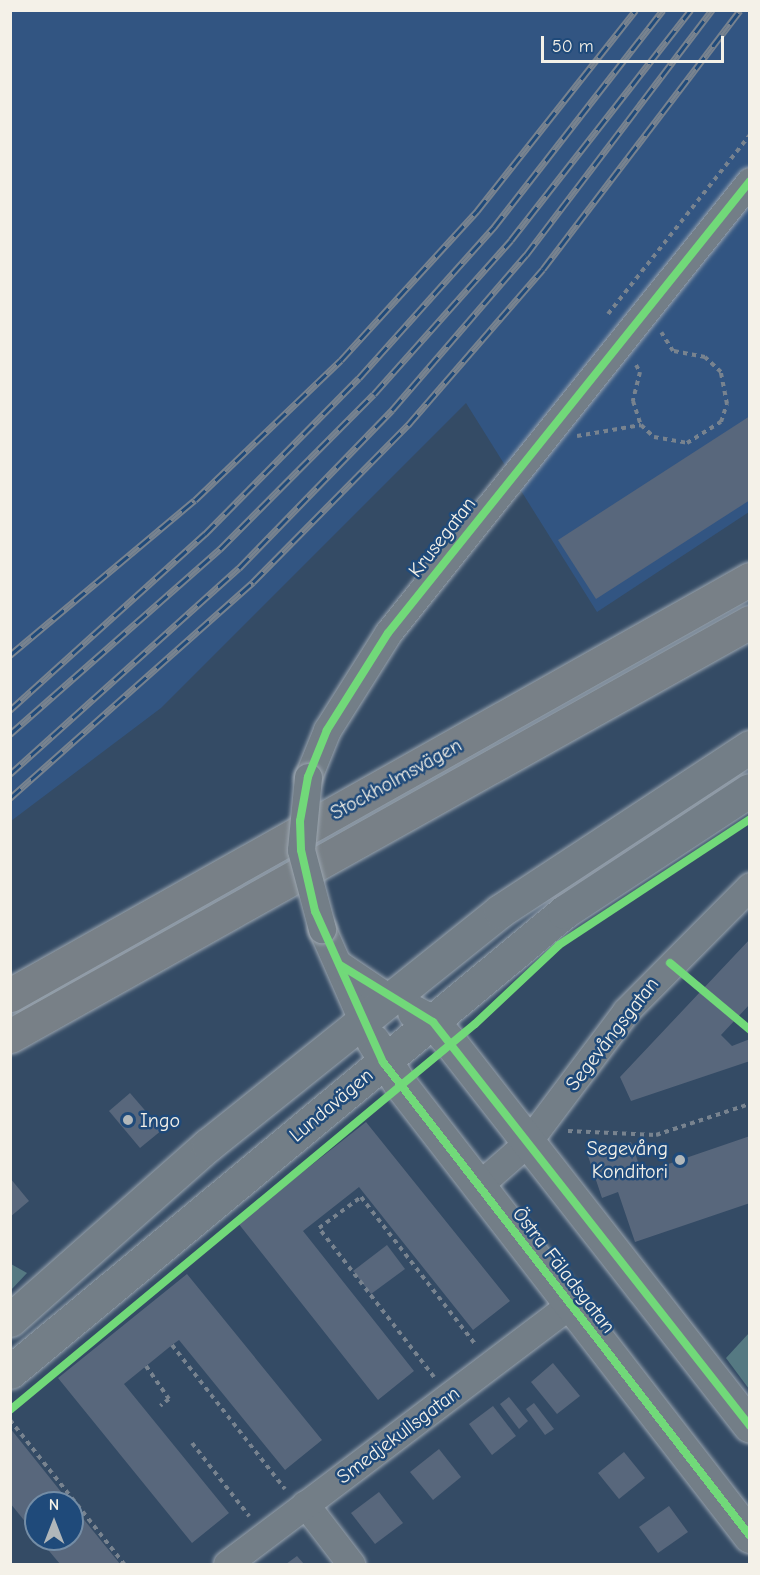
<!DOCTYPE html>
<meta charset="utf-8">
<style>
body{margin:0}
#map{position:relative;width:760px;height:1575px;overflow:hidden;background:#344b65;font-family:"Comic Neue",sans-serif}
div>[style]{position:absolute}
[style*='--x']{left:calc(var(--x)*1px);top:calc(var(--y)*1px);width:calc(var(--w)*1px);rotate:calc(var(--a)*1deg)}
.built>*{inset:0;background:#325582}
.green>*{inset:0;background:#557982}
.building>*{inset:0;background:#58677c}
.path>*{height:4px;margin-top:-2px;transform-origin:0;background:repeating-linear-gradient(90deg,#78838f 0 4.5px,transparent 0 9px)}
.roads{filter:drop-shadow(0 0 2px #9ba5af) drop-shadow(0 0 2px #9ba5af)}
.street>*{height:27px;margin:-13.5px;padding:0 13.5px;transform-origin:13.5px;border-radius:13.5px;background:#737e87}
.secondary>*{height:33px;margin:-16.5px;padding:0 16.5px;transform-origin:16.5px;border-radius:16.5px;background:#737e87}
.highway>*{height:33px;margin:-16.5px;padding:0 16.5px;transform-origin:16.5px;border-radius:16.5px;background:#788087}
.rail>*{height:7px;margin-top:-3.5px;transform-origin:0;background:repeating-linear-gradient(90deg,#1f4a7a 0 14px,#78838f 0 28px);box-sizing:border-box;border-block:2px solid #78838f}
.bridges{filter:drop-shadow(0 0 2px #9ba5af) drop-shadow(0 0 2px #9ba5af)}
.street-bridge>*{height:27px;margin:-13.5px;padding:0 13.5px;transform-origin:13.5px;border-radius:13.5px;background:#737e87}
.cycleway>*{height:8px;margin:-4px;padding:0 4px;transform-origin:4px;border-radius:4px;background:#71d979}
.dots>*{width:16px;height:16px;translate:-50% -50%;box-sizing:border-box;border:3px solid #1f4a7a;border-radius:50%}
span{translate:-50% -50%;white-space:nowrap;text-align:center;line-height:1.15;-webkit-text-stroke:5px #1f4a7a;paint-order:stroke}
.street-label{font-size:20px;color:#f4f1e8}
.poi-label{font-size:20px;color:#f4f1e8}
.left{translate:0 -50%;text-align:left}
.right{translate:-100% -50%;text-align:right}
.frame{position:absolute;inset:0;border:12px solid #f4f1e8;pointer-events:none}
.north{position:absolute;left:24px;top:1491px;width:60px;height:60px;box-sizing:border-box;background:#1f4a7a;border:2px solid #748da6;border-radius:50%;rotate:0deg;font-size:16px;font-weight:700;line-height:24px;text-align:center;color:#f4f1e8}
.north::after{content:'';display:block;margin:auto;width:21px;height:27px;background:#b1b7ba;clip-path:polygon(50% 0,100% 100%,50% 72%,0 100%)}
.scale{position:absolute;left:541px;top:36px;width:183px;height:27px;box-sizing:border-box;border:3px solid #f4f1e8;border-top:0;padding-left:8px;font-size:18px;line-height:21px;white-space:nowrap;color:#f4f1e8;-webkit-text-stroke:4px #1f4a7a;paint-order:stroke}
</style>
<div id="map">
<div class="built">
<div style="clip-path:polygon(11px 11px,749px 11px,749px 512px,597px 612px,466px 403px,161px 708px,11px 821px)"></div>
</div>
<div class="green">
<div style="clip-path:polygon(11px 1264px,27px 1273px,11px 1290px,10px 1264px)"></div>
<div style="clip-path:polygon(749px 1333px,749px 1389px,726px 1358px)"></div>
</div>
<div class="building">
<div style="clip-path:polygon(750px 416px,750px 500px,596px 599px,558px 540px)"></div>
<div style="clip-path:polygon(750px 939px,750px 1004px,721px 1035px,732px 1046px,750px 1039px,750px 1061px,631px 1101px,620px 1077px)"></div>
<div style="clip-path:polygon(130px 1093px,162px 1130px,140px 1148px,109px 1111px)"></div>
<div style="clip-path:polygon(366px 1122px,510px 1301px,473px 1330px,359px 1187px,303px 1231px,414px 1371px,378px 1400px,238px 1223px)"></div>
<div style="clip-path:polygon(750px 1136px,750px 1203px,635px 1242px,618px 1192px,602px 1198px,588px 1156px,631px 1142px,642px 1173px)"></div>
<div style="clip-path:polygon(10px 1178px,29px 1201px,10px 1217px)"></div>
<div style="clip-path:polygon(387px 1245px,405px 1269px,371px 1294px,353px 1271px)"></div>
<div style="clip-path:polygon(187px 1274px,322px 1440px,285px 1470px,179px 1340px,172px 1345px,124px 1384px,229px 1513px,192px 1543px,58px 1378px)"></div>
<div style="clip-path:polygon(553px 1363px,580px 1396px,557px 1414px,531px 1382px)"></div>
<div style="clip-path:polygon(509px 1397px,528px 1421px,519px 1429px,500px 1404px)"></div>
<div style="clip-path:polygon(534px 1403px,554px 1429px,545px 1435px,526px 1409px)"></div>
<div style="clip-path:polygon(493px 1406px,516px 1436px,492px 1455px,469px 1424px)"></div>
<div style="clip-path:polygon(10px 1428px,70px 1503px,36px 1503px,36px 1535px,10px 1503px)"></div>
<div style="clip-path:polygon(439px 1449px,461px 1477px,433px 1500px,410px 1472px)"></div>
<div style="clip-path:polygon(624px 1452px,645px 1478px,619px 1499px,598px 1473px)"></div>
<div style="clip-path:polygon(379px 1492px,403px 1523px,375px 1544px,351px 1513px)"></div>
<div style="clip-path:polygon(72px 1505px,116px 1559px,120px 1564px,60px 1564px,39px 1539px,72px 1539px)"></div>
<div style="clip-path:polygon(669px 1506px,688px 1532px,658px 1553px,639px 1527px)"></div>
<div style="clip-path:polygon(297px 1556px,304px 1564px,286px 1564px)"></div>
</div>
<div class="path">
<div style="--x:608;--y:314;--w:228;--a:-51.6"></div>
<div style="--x:636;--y:365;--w:8;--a:60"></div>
<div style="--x:640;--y:372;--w:30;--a:104"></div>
<div style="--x:633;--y:401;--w:25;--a:72"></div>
<div style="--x:641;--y:425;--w:18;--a:43"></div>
<div style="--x:654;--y:437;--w:34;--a:10"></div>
<div style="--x:687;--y:443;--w:40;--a:-32"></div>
<div style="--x:721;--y:422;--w:19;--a:-72"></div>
<div style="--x:727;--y:404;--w:33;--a:-101"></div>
<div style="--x:721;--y:372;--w:22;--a:-137"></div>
<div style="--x:705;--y:357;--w:33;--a:-169"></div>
<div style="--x:673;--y:351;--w:22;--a:-122"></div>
<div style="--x:577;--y:436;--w:65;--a:-9.8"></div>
<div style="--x:568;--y:1131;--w:88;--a:2.6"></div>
<div style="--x:656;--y:1135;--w:99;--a:-18.3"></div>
<div style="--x:172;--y:1345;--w:183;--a:51.9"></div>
<div style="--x:146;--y:1366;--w:40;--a:55.1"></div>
<div style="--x:169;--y:1399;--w:11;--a:142"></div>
<div style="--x:434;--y:1377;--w:188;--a:-127.7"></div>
<div style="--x:319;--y:1228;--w:52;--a:-36.4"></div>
<div style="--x:361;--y:1197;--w:187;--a:52.2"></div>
<div style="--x:10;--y:1420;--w:184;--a:51.6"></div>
<div style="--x:192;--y:1443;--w:93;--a:52"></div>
</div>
<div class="roads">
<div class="street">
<div style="--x:308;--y:777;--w:51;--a:-68"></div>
<div style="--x:327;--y:730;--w:115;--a:-57.8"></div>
<div style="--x:388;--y:633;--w:579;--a:-51.31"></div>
<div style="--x:322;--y:929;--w:99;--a:66.3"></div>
<div style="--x:340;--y:965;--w:59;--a:34"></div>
<div style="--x:478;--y:1186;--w:65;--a:-41.3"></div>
<div style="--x:527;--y:1143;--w:165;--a:-53.1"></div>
<div style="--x:626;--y:1011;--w:176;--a:-45.2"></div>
<div style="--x:305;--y:1504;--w:76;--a:52.5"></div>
<div style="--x:227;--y:1564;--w:430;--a:-37.1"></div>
</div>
<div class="secondary">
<div style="--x:414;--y:1012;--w:21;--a:28"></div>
<div style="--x:433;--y:1022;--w:26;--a:50"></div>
<div style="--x:450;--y:1042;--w:487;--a:52"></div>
<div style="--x:373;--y:1041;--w:51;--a:57.9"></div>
<div style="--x:400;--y:1084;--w:572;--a:52.25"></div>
<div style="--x:10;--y:1320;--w:264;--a:-41.5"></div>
<div style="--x:208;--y:1145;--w:374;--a:-38.7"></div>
<div style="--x:500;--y:911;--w:299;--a:-33.3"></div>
<div style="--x:10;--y:1372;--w:720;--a:-39.7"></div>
<div style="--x:564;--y:912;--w:222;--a:-33.3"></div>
</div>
<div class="highway">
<div style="--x:10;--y:995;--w:849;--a:-29.34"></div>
<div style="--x:10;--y:1036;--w:848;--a:-29.23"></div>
</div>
</div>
<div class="rail">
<div style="--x:10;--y:655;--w:241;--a:-40"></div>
<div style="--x:195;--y:500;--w:202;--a:-43.8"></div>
<div style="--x:341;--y:360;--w:202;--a:-47.6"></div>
<div style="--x:477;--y:211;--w:256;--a:-51.7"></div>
<div style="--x:10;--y:710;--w:263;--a:-42.1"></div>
<div style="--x:205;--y:534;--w:219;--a:-45.4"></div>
<div style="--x:359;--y:378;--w:203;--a:-48.2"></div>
<div style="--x:494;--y:227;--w:275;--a:-52.1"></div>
<div style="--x:10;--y:734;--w:280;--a:-41.4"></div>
<div style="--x:220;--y:549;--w:218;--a:-45.2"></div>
<div style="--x:374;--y:394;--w:206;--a:-48.3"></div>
<div style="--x:511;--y:240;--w:292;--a:-52"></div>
<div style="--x:10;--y:774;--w:308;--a:-42"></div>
<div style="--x:239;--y:568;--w:220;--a:-45.9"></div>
<div style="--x:392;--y:410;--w:205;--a:-49.2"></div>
<div style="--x:526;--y:255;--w:308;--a:-52.8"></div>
<div style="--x:10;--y:798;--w:325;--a:-41.6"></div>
<div style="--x:253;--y:582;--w:221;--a:-45.4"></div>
<div style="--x:408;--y:425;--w:206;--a:-49.1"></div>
<div style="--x:543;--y:269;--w:325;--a:-52.7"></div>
</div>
<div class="bridges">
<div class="street-bridge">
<div style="--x:308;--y:777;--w:73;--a:95.5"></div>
<div style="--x:301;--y:850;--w:82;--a:75.1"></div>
</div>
</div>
<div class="cycleway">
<div style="--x:750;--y:181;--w:579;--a:128.69"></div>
<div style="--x:388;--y:633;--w:115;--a:122.2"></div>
<div style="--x:327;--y:730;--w:51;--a:112"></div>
<div style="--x:308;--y:777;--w:45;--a:100.3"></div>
<div style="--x:300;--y:821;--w:29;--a:88"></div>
<div style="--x:301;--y:850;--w:63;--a:77.1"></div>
<div style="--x:315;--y:911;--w:166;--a:65.8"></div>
<div style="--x:383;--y:1062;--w:599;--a:52.25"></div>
<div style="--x:670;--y:963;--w:104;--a:39.9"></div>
<div style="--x:340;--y:965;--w:109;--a:31.5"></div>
<div style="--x:433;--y:1022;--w:514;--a:51.88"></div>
<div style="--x:10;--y:1410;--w:604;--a:-39.7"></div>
<div style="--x:475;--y:1024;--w:115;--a:-43.2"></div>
<div style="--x:559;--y:945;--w:229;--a:-33.4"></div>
</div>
<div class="dots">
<div style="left:128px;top:1120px;background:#b1b7ba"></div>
<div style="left:680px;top:1160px;background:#b1b7ba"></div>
</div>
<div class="street-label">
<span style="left:442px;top:537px;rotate:-52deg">Krusegatan</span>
<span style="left:396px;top:779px;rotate:-29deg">Stockholmsvägen</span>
<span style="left:612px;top:1034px;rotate:-52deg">Segevångsgatan</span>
<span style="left:331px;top:1105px;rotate:-40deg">Lundavägen</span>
<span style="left:564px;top:1270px;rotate:52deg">Östra Fäladsgatan</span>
<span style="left:398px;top:1435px;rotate:-37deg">Smedjekullsgatan</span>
</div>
<div class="poi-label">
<span class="left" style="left:140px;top:1120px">Ingo</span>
<span class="right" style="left:668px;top:1160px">Segevång<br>Konditori</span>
</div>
<div class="frame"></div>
<div class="north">N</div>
<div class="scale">50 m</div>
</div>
